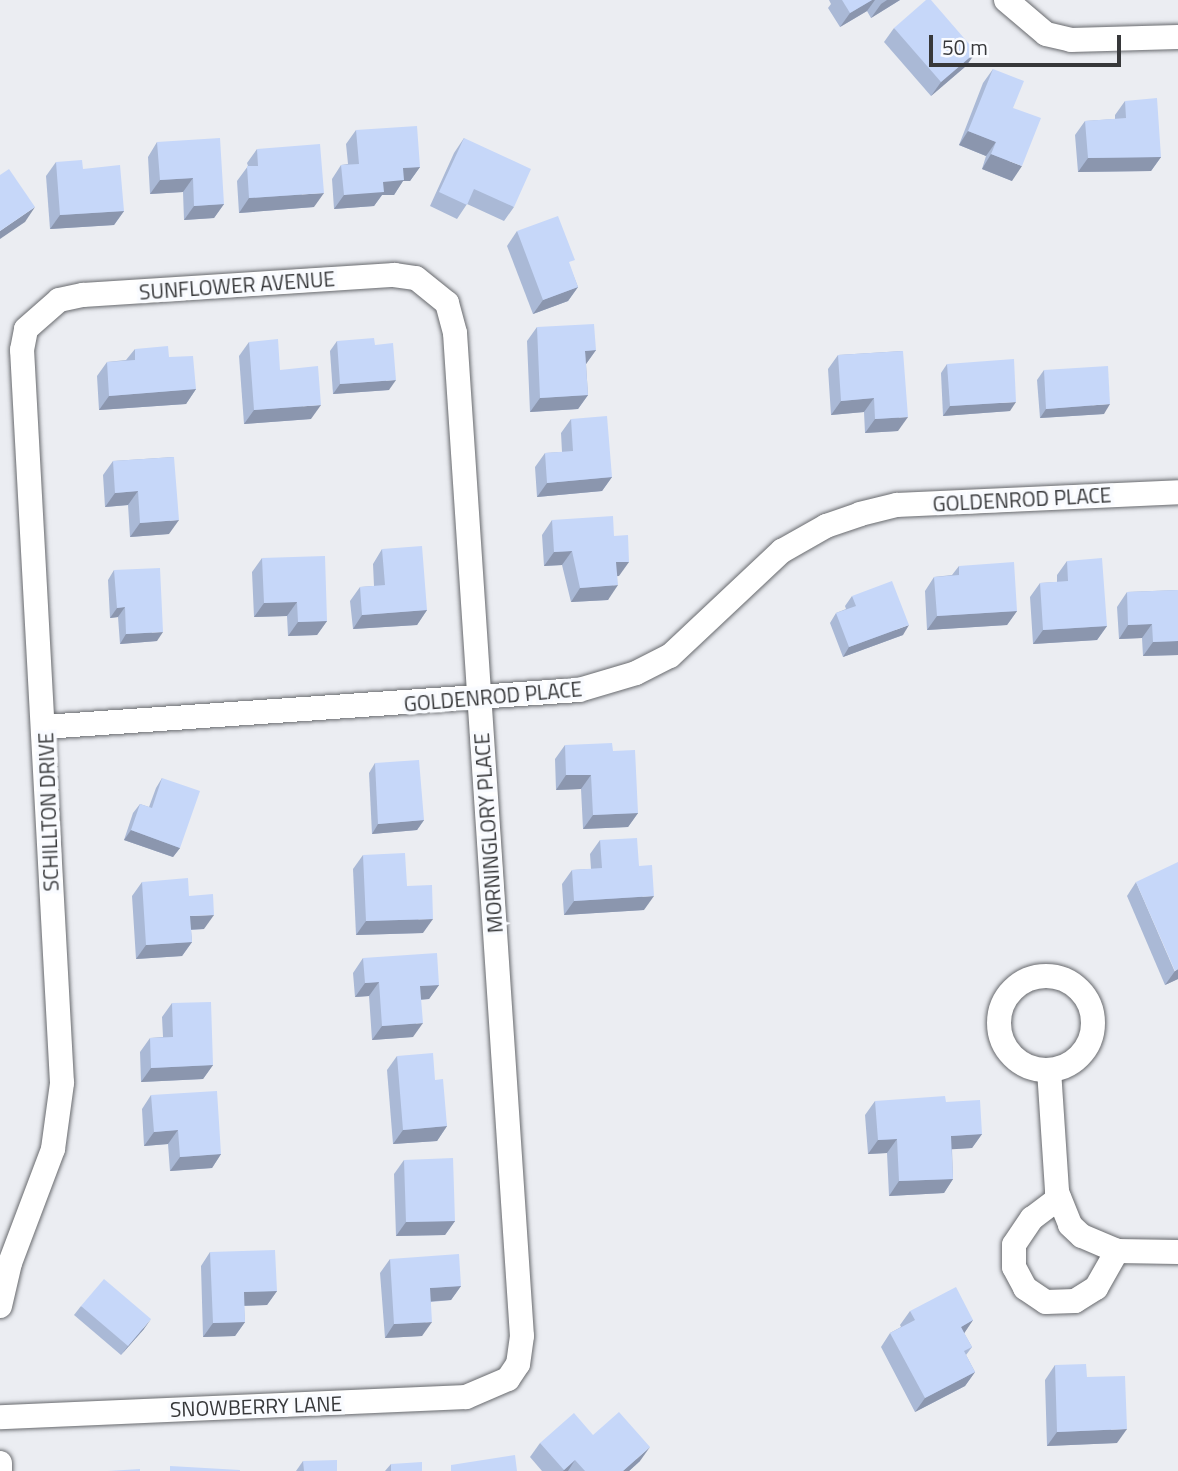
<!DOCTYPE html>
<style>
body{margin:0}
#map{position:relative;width:1178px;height:1471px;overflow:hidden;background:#ebedf2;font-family:"Titillium Web",sans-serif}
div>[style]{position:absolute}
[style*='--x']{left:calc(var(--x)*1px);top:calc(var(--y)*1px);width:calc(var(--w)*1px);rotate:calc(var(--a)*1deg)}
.roads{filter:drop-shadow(0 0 2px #686a6e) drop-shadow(0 0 2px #686a6e)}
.minor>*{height:24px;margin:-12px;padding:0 12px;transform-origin:12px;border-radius:12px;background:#fff}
.minor>.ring{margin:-12px;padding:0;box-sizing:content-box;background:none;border:24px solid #fff;border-radius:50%}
.wall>*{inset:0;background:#aab9d6}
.shaded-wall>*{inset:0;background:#8b96ae}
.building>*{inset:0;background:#c6d7f9}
span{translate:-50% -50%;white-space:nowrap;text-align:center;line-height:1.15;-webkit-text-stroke:7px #f9fbff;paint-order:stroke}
.street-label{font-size:21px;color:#37383a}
.scale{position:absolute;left:929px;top:35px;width:192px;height:32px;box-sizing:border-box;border:4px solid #37383a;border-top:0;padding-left:9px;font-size:21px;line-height:24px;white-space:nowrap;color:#37383a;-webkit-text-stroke:5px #f9fbff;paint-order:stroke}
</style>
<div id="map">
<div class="roads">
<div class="minor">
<div style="--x:1006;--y:0;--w:52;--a:40.4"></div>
<div style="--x:1046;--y:34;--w:26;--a:13"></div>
<div style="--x:1071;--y:40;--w:107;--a:-1.6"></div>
<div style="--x:44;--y:727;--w:536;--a:-3.96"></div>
<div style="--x:579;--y:690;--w:59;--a:-16.6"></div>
<div style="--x:636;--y:673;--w:38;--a:-27"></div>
<div style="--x:670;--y:656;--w:154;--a:-43.2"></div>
<div style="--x:782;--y:551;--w:51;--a:-29.6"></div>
<div style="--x:826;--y:526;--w:36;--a:-19"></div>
<div style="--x:860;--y:514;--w:38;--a:-14"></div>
<div style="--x:897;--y:505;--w:281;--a:-2.6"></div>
<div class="ring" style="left:999px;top:976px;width:70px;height:70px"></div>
<div style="--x:1049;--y:1070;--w:122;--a:86.2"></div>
<div style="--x:1057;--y:1192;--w:35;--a:68"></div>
<div style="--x:1070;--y:1225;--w:16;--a:43"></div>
<div style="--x:1082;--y:1236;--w:38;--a:23"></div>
<div style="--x:1117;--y:1251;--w:61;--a:0.9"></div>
<div style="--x:1059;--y:1198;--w:34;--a:143"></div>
<div style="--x:1032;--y:1218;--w:32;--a:124"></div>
<div style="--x:1014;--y:1245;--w:22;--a:90"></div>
<div style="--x:1014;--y:1267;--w:24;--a:62"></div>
<div style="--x:1025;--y:1288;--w:25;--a:34"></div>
<div style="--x:1046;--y:1302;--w:29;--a:-2"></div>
<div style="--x:1075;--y:1301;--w:25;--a:-32"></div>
<div style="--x:1096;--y:1288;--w:43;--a:-60.4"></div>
<div style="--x:0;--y:1306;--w:44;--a:-76.9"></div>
<div style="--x:10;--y:1263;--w:122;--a:-69.3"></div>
<div style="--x:53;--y:1149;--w:67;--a:-82.2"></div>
<div style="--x:62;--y:1083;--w:734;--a:-93.12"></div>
<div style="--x:22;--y:350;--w:21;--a:-79"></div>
<div style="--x:26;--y:329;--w:44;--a:-41.3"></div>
<div style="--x:59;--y:300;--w:25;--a:-12"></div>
<div style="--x:83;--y:295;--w:312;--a:-3.7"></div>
<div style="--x:394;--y:275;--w:22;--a:8"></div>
<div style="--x:416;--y:278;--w:40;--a:39"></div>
<div style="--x:447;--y:303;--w:31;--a:75"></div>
<div style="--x:455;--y:333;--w:1005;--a:86.18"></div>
<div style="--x:522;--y:1336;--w:28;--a:98"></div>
<div style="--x:518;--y:1364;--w:18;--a:124"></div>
<div style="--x:508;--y:1379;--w:46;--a:156.8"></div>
<div style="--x:466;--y:1397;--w:466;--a:177.5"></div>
<div style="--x:0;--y:1463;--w:8;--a:90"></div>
</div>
</div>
<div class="wall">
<div style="clip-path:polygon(829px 0,900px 0,871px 18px,867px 11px,840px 27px,828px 8px,831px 4px)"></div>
<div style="clip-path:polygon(894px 28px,976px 52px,966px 66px,931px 96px,884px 42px)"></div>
<div style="clip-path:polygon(993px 69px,1012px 181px,982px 169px,986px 156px,959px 145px,983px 83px)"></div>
<div style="clip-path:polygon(1125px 101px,1161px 157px,1151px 171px,1078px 172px,1075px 135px,1085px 121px,1115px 119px,1115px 115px)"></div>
<div style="clip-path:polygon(356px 130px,420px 167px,410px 181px,403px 181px,394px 195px,382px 195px,374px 206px,334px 209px,332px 179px,341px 165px,348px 164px,346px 144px)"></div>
<div style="clip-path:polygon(464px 138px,514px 207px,504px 221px,467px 204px,457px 219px,430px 206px,454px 153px)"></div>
<div style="clip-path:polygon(157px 142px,224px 204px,214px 218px,184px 220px,183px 192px,150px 194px,148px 157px)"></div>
<div style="clip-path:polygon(257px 149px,314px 207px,239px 213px,237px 181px,248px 166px,247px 163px)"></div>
<div style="clip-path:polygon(56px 162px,83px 169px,124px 211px,114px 225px,50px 229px,46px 176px)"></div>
<div style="clip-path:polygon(517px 231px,570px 267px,578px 287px,568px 301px,533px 314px,507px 246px)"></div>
<div style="clip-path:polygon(537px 327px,596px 350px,586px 364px,588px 395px,578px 409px,530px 412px,527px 341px)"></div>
<div style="clip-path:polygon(337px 341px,375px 345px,389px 390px,333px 394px,330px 351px)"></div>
<div style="clip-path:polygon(249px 342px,280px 370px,311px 419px,244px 424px,239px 356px)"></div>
<div style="clip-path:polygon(135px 349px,169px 357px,196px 389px,186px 404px,99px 410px,97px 376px,107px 362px,126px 360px)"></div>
<div style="clip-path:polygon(903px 351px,898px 431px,865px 433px,864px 412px,831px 415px,828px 369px,838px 355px)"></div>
<div style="clip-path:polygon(947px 364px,1010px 411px,943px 416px,941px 373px)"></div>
<div style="clip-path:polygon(1044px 370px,1104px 414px,1040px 418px,1037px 380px)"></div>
<div style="clip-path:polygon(571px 419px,612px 477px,602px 491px,537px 497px,535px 467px,545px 453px,562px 452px,561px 433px)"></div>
<div style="clip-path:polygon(174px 457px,169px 534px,130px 537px,128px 505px,105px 507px,103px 475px,113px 461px)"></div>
<div style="clip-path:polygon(552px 520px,614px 536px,619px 576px,617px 576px,608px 600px,571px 602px,562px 565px,544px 566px,542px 535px)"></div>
<div style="clip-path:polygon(382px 549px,427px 610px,417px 625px,353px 629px,350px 601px,360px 587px,374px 586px,373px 564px)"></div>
<div style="clip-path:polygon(262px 558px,327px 621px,317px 635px,288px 636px,287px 616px,254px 617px,252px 572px)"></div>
<div style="clip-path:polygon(1067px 561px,1107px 626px,1097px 640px,1033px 644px,1030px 597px,1040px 583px,1057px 582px,1057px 575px)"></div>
<div style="clip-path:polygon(959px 566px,1017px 611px,1007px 625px,927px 630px,925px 591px,934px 577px,952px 575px)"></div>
<div style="clip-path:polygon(114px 570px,157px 641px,120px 644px,118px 617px,110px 618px,108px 580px)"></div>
<div style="clip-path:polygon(1178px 590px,1178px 655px,1143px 656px,1142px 638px,1119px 639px,1117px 607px,1127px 592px)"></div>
<div style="clip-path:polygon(852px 596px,903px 635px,843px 657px,830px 623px,836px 613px,846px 609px,845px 606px)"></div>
<div style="clip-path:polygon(565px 745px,613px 751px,638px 813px,628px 827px,583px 829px,581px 789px,556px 790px,555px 759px)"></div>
<div style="clip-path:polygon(375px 763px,424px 820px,417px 830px,372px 834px,369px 773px)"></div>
<div style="clip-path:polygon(162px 778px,180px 848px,173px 857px,124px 840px,133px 813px,140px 804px,149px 807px,156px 788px)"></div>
<div style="clip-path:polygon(600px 840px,639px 866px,644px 910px,564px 915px,562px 884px,572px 870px,591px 869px,590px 854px)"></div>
<div style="clip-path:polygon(363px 855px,407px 886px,423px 933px,356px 935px,353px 869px)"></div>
<div style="clip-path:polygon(142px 882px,204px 929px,191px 930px,192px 942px,182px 956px,136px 959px,132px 896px)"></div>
<div style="clip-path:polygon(1136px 882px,1178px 979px,1165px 985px,1127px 896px)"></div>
<div style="clip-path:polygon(363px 958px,439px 985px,429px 999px,421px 1000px,413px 1037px,372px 1040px,369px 996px,355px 997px,353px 973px)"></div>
<div style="clip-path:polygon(172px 1003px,213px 1065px,203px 1079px,141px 1082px,140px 1052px,150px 1038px,163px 1037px,162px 1017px)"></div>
<div style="clip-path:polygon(397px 1056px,435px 1080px,447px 1126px,437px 1141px,393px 1144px,387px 1070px)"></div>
<div style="clip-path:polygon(151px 1095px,221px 1154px,212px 1168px,170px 1171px,168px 1144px,144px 1146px,142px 1109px)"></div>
<div style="clip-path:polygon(875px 1101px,946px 1102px,982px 1134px,972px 1148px,952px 1149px,953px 1179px,944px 1193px,889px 1196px,887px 1153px,868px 1154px,865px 1115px)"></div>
<div style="clip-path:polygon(404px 1160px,455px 1221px,445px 1235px,396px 1236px,394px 1174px)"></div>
<div style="clip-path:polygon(210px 1252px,277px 1291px,267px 1305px,244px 1306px,245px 1322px,235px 1336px,203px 1337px,201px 1266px)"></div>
<div style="clip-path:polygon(390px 1259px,461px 1286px,451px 1300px,431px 1302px,422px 1336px,385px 1338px,380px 1273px)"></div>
<div style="clip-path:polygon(81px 1306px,144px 1329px,121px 1355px,74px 1315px)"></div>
<div style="clip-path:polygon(910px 1311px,973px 1320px,964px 1333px,972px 1347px,966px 1355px,975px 1372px,965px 1386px,915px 1412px,881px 1347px,890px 1333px,901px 1327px,900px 1325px)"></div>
<div style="clip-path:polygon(1055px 1365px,1087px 1377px,1117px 1443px,1047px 1446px,1045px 1380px)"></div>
<div style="clip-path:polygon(593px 1435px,640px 1461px,629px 1471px,542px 1471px,530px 1457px,540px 1443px)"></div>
<div style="clip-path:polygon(303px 1461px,337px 1471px,296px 1471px)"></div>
<div style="clip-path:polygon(391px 1464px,422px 1471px,385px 1471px)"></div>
</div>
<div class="shaded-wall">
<div style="clip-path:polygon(872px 0,875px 0,867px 11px,840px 27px,850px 13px)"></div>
<div style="clip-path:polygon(887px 0,900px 0,871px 18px,881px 4px)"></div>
<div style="clip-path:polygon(976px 52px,966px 66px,931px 96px,941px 82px)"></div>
<div style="clip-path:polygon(968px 131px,996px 142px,986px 156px,959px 145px)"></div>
<div style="clip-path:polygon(991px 154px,1022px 166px,1012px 181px,982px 169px)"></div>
<div style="clip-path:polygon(1161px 157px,1151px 171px,1078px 172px,1088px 158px)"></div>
<div style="clip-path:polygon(420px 167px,410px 181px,403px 181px,394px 195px,382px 195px,374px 206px,334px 209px,344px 195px,383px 182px,403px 168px)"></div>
<div style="clip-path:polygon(193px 178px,183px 192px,150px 194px,160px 180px)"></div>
<div style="clip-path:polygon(324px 193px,314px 207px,239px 213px,249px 198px)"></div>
<div style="clip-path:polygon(224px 204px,214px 218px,184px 220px,194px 206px)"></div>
<div style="clip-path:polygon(35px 207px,25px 222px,0 239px,0 231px)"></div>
<div style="clip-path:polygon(124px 211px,114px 225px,50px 229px,60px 215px)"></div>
<div style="clip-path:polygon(578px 287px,568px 301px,533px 314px,543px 300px)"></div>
<div style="clip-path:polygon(596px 350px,586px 364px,585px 351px)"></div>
<div style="clip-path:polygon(396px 380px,389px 390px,333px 394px,340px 384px)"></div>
<div style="clip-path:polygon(196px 389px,186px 404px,99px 410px,109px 396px)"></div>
<div style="clip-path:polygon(588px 395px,578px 409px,530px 412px,540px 398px)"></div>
<div style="clip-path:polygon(874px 398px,864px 412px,831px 415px,841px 401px)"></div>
<div style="clip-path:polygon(1016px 402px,1010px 411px,943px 416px,950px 406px)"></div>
<div style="clip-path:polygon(1110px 404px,1104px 414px,1040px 418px,1046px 409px)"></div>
<div style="clip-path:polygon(321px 405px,311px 419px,244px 424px,254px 410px)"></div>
<div style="clip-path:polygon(908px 417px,898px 431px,865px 433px,875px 419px)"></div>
<div style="clip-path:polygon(612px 477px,602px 491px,537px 497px,547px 483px)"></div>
<div style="clip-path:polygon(138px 491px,128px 505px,105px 507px,115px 493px)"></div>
<div style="clip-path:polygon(179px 520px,169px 534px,130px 537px,140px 523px)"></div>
<div style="clip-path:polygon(572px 551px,562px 565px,544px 566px,554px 552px)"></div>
<div style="clip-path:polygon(616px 562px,629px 562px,619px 576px,607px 577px)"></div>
<div style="clip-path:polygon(618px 585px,608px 600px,571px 602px,580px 588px)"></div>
<div style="clip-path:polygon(297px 602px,287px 616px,254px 617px,264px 603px)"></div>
<div style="clip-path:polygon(125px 607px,118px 617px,110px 618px,117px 608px)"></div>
<div style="clip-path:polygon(427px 610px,417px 625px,353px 629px,362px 615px)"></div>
<div style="clip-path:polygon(1017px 611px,1007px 625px,927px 630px,937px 616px)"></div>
<div style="clip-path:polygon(327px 621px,317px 635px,288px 636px,298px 622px)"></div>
<div style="clip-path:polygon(1152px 624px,1142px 638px,1119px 639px,1128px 625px)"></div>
<div style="clip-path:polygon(909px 625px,903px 635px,843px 657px,849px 647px)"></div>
<div style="clip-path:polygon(1107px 626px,1097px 640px,1033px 644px,1043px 630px)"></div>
<div style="clip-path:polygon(163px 632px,157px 641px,120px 644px,126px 634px)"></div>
<div style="clip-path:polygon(1178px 641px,1178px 655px,1143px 656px,1153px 642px)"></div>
<div style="clip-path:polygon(566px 775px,591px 775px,581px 789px,556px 790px)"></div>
<div style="clip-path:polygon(638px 813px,628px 827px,583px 829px,593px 815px)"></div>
<div style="clip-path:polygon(424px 820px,417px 830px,372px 834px,378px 824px)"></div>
<div style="clip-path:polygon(131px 830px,180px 848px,173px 857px,124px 840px)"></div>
<div style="clip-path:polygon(654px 896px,644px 910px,564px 915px,574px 901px)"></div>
<div style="clip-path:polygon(214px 915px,204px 929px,180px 930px,190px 916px)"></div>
<div style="clip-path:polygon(433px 919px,423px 933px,356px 935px,366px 921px)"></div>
<div style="clip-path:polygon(192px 942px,182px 956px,136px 959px,146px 945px)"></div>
<div style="clip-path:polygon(1178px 969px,1178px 979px,1165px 985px,1175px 971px)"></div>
<div style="clip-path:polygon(379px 982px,369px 996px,355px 997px,365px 983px)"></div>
<div style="clip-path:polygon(439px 985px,429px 999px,410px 1000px,420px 986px)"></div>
<div style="clip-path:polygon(423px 1023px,413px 1037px,372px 1040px,382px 1026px)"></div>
<div style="clip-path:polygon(213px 1065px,203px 1079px,141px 1082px,151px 1068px)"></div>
<div style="clip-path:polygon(447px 1126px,437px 1141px,393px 1144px,403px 1130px)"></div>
<div style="clip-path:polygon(178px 1130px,168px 1144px,144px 1146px,154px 1132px)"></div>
<div style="clip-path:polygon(982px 1134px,972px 1148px,941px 1150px,951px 1136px)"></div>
<div style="clip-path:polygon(897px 1139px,887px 1153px,868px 1154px,878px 1140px)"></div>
<div style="clip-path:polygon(221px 1154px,212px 1168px,170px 1171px,180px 1157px)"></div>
<div style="clip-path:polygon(953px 1179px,944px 1193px,889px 1196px,899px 1181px)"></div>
<div style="clip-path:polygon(455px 1221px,445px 1235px,396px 1236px,406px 1222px)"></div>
<div style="clip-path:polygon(461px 1286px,451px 1300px,420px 1302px,430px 1288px)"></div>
<div style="clip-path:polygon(277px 1291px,267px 1305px,234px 1306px,244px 1292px)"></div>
<div style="clip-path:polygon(151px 1319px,144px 1329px,121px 1355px,128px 1346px)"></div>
<div style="clip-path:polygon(973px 1320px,963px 1335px,961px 1327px)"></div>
<div style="clip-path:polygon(245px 1322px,235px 1336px,203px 1337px,213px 1323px)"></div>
<div style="clip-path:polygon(432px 1322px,422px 1336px,385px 1338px,394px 1324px)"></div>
<div style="clip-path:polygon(975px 1372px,965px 1386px,915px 1412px,925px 1398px)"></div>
<div style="clip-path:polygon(1127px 1429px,1117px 1443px,1047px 1446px,1057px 1432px)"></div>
<div style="clip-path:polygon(650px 1447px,640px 1461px,629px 1471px,623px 1471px)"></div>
<div style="clip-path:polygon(575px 1460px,568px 1471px,563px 1471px,564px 1470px)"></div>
</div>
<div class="building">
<div style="clip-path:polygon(842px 0,872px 0,850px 13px)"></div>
<div style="clip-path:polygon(926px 0,931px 0,976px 52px,941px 82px,894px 28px)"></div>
<div style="clip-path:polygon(993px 69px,1024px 81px,1013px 108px,1041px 118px,1022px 166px,991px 154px,996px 142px,968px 131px)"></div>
<div style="clip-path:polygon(1157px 98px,1161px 157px,1088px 158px,1085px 121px,1126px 118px,1125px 101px)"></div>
<div style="clip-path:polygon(417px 126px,420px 167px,403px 168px,404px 180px,383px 182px,384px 192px,344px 195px,341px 165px,359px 164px,356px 130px)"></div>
<div style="clip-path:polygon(220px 138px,224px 204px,194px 206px,193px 178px,160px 180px,157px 142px)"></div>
<div style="clip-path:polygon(464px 138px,531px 169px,514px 207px,474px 189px,467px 205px,439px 192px)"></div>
<div style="clip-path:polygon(320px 144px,324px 193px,249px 198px,247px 166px,258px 166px,257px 149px)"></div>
<div style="clip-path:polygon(82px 160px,83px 169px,120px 165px,124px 211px,60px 215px,56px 162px)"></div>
<div style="clip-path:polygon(9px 169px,35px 207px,0 231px,0 175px)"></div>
<div style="clip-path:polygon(558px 216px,575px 260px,569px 262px,578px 287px,543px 300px,517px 231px)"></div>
<div style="clip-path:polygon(594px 324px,596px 350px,585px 351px,588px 395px,540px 398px,537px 327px)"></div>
<div style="clip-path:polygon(374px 338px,375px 345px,393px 343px,396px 380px,340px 384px,337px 341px)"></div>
<div style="clip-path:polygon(278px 339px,280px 370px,318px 366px,321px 405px,254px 410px,249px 342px)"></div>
<div style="clip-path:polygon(168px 346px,169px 357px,193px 356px,196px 389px,109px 396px,107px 362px,135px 360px,135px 349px)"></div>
<div style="clip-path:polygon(903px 351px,908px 417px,875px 419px,874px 398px,841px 401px,838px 355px)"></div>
<div style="clip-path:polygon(1014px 359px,1016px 402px,950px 406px,947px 364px)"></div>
<div style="clip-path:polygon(1108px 366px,1110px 404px,1046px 409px,1044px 370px)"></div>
<div style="clip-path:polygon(607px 416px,612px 477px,547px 483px,545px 453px,573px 451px,571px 419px)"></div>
<div style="clip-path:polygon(174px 457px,179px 520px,140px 523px,138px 491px,115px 493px,113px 461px)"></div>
<div style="clip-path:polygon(613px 516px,614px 536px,628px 535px,629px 562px,616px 562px,618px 585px,580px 588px,572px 551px,554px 552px,552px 520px)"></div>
<div style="clip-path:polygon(422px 546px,427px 610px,362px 615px,360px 587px,385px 585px,382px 549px)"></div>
<div style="clip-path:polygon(325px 556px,327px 621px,298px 622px,297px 602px,264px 603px,262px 558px)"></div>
<div style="clip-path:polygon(1102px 558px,1107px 626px,1043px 630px,1040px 583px,1068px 581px,1067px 561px)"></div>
<div style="clip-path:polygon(1014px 562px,1017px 611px,937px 616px,934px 577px,959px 575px,959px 566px)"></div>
<div style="clip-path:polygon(160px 568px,163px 632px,126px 634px,125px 607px,117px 608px,114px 570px)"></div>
<div style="clip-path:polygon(892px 581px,909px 625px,849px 647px,836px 613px,856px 606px,852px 596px)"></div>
<div style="clip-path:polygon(1178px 590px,1178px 641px,1153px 642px,1152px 624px,1128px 625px,1127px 592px)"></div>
<div style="clip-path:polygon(612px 743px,613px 751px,635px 750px,638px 813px,593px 815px,591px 775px,566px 775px,565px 745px)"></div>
<div style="clip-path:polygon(419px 760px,424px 820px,378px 824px,375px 763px)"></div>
<div style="clip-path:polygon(162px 778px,200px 791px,180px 848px,131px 830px,140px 804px,152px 808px)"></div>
<div style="clip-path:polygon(637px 838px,639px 866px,652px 865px,654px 896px,574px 901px,572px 870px,602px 868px,600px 840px)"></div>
<div style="clip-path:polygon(405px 853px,407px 886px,432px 885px,433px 919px,366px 921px,363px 855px)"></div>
<div style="clip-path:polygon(1178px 862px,1178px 969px,1175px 971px,1136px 882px)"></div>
<div style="clip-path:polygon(188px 878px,189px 896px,213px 894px,214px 915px,190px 916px,192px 942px,146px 945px,142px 882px)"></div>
<div style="clip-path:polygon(437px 953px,439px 985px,420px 986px,423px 1023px,382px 1026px,379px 982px,365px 983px,363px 958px)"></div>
<div style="clip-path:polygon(211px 1002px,213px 1065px,151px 1068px,150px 1038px,173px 1037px,172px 1003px)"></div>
<div style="clip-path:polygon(433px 1053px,435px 1080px,443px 1079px,447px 1126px,403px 1130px,397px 1056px)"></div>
<div style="clip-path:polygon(217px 1091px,221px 1154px,180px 1157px,178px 1130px,154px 1132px,151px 1095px)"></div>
<div style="clip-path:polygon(945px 1096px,946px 1102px,980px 1100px,982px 1134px,951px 1136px,953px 1179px,899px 1181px,897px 1139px,878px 1140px,875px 1101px)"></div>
<div style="clip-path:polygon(453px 1158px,455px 1221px,406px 1222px,404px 1160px)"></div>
<div style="clip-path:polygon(275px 1250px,277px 1291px,244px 1292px,245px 1322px,213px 1323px,210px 1252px)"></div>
<div style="clip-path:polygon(459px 1254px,461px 1286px,430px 1288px,432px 1322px,394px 1324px,390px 1259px)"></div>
<div style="clip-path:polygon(104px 1279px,151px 1319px,128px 1346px,81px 1306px)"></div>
<div style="clip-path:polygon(956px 1287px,973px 1320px,961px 1327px,972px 1347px,964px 1351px,975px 1372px,925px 1398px,890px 1333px,915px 1320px,910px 1311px)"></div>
<div style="clip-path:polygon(1086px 1364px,1087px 1377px,1125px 1376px,1127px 1429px,1057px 1432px,1055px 1365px)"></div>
<div style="clip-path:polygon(619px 1412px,650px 1447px,623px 1471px,585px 1471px,575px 1460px,564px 1470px,540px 1443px,574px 1413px,593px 1435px)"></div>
<div style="clip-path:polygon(515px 1455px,517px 1471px,451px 1471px,451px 1465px)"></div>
<div style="clip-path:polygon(337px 1460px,337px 1471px,304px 1471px,303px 1461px)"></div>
<div style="clip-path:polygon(422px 1462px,422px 1471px,391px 1471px,391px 1464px)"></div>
<div style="clip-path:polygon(170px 1466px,240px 1470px,240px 1471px,170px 1471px)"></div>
<div style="clip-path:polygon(140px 1469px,140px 1471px,108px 1471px)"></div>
</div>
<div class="street-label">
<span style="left:237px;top:285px;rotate:-4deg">SUNFLOWER AVENUE</span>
<span style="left:1022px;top:499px;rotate:-3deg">GOLDENROD PLACE</span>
<span style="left:493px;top:696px;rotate:-5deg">GOLDENROD PLACE</span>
<span style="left:48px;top:812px;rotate:-92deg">SCHILLTON DRIVE</span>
<span style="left:488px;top:833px;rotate:-94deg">MORNINGLORY PLACE</span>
<span style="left:256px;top:1406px;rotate:-2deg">SNOWBERRY LANE</span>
</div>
<div class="scale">50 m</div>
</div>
